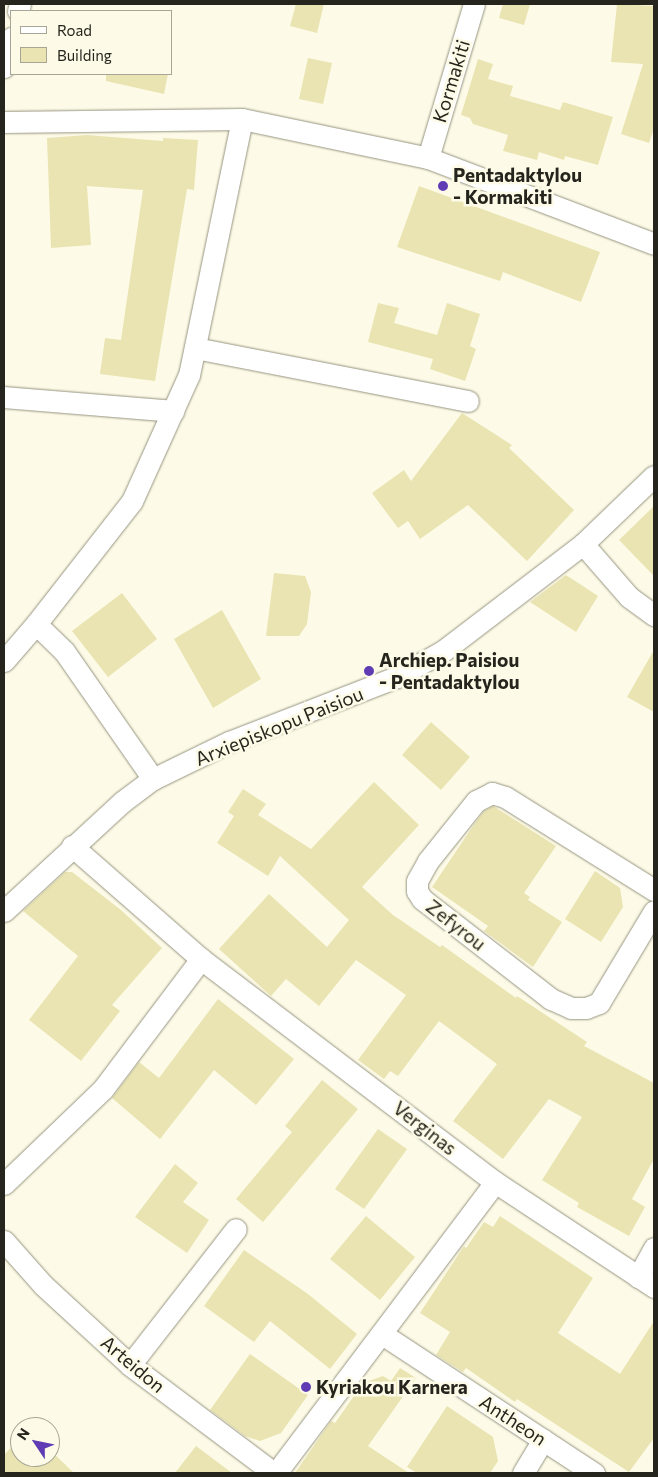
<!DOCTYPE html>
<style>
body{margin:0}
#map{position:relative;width:658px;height:1477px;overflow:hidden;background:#fdfbe7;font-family:Commissioner,sans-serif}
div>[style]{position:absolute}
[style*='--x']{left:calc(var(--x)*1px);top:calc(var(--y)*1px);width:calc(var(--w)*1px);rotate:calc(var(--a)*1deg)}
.building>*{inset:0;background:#e9e4b2}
.roads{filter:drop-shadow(0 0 1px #969481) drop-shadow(0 0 1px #969481)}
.minor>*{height:21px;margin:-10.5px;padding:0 10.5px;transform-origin:10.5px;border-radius:10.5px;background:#fff}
.dots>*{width:14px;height:14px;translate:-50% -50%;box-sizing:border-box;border:2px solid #fdfbe7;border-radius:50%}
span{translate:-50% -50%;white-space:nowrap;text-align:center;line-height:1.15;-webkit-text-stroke:5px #fdfbe7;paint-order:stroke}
.street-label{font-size:19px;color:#26251d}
.poi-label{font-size:19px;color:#26251d;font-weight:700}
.left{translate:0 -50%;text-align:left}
.frame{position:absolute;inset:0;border:5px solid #26251d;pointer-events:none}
.legend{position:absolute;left:10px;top:10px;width:162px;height:65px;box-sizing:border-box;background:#fdfbe7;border:1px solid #a7a596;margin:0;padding:6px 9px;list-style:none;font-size:15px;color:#26251d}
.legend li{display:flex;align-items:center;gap:10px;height:25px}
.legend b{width:25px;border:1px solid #a7a596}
.north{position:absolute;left:10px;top:1417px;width:50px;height:50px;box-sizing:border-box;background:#fdfbe7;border:1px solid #a7a596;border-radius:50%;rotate:304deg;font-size:14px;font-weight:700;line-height:20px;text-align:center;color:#26251d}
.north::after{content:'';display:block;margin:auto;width:18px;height:22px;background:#5f3cb4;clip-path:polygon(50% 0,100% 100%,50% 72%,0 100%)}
</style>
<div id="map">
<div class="building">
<div style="clip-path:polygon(296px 4px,324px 4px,317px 33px,290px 26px)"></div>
<div style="clip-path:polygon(503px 4px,530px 4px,524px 25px,499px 18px)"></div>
<div style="clip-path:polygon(617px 4px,654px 6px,654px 128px,649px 143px,621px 134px,643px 64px,611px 62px)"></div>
<div style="clip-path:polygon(308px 58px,332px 63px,323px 104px,299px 99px)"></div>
<div style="clip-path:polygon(478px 59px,493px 64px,488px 79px,513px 86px,510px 96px,560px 110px,563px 102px,613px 117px,598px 165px,565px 156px,564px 160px,539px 152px,537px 160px,503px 151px,508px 135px,473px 124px,470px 118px,461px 115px)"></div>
<div style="clip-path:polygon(106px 74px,168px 74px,164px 94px,106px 81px)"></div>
<div style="clip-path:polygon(87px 135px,163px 141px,163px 138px,198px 140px,194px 190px,187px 189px,155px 381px,100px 374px,105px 338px,121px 340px,143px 190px,87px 186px,91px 245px,51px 248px,47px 138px)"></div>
<div style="clip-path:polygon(419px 186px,600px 252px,581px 302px,503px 272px,500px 281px,397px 247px)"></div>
<div style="clip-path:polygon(378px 303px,399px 308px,394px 323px,437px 335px,447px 303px,480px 314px,470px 346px,476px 349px,465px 381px,430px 369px,433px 359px,368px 342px)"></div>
<div style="clip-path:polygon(462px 413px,512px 445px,509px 448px,574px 510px,527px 561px,468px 505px,420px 539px,408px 521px,398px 528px,372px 493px,404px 470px,411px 481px)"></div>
<div style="clip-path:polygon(654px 506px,654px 576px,619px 540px)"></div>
<div style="clip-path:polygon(274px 573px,305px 576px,311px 592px,307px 624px,299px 636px,266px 636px)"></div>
<div style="clip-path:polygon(566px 575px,598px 596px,576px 632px,530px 602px)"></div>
<div style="clip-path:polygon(122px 593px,157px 639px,108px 677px,72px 631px)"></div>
<div style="clip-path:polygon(222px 610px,261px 679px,213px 708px,174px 639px)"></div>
<div style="clip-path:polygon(654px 650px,654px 712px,627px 697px)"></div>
<div style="clip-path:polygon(431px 722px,470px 757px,441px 790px,402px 755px)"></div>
<div style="clip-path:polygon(374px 782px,419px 825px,362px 887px,393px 915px,440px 947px,442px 945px,516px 998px,517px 996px,587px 1042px,584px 1046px,654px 1083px,654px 1159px,632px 1199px,645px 1207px,629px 1236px,577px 1207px,579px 1203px,542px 1180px,582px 1117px,549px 1099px,503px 1159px,453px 1121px,497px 1064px,439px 1021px,398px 1076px,390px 1071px,384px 1079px,358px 1060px,406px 995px,356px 960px,319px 1006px,286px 979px,271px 996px,219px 949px,269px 894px,327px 947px,349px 920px,280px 856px,268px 876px,217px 843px,234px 816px,228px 812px,243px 789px,266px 804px,258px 815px,311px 849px)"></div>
<div style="clip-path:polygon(493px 806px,556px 846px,524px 893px,530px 897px,528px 900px,562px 922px,533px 967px,484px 931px,488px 926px,432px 887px,475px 823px,484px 811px)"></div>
<div style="clip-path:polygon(595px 871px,620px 888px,623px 907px,601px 942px,565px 919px)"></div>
<div style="clip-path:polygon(65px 872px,72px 872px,121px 910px,162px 948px,112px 1005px,120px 1011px,81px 1061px,29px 1020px,78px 956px,23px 911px)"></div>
<div style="clip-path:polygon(218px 999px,294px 1059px,256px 1105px,214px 1070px,160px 1139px,112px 1098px,139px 1062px,159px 1078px)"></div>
<div style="clip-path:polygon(322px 1080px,358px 1109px,263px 1222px,236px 1199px,292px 1132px,285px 1126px)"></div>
<div style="clip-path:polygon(378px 1129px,407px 1149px,364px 1209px,335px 1189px)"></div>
<div style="clip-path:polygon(175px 1164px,198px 1183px,183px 1202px,209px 1220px,187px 1253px,135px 1217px)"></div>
<div style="clip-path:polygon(366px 1216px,415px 1257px,380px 1300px,330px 1259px)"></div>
<div style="clip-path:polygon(500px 1216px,593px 1278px,558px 1333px,620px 1374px,654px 1321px,654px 1438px,629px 1472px,517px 1399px,515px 1402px,466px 1368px,463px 1372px,436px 1355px,450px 1332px,420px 1313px,464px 1246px,466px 1248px,484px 1222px,493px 1227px)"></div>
<div style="clip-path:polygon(244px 1250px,308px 1294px,357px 1334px,330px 1369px,270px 1321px,254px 1342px,204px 1306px)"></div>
<div style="clip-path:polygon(250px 1354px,308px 1395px,281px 1433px,260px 1441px,245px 1436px,210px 1410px)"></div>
<div style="clip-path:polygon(400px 1368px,416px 1378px,368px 1446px,409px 1473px,295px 1473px,331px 1421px,335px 1423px,363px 1383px,383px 1376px,391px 1381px)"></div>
<div style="clip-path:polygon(447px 1406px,493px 1437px,498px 1461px,490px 1473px,417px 1473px,407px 1467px)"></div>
<div style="clip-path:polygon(20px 1438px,20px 1457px,50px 1457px,50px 1450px,74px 1473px,4px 1473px,4px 1455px)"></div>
<div style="clip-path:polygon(196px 1446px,232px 1473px,175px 1473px)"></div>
</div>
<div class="roads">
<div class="minor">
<div style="--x:18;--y:11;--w:7;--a:-74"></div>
<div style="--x:4;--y:67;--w:30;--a:-76"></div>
<div style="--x:4;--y:122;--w:238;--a:-0.7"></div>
<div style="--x:242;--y:119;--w:190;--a:11.8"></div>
<div style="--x:428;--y:158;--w:242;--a:20.8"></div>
<div style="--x:428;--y:158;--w:161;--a:-73.4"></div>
<div style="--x:195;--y:348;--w:278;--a:11"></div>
<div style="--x:4;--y:397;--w:170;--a:4.7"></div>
<div style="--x:583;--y:544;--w:70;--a:49"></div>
<div style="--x:629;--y:597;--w:31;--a:36"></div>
<div style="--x:36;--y:624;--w:156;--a:-52"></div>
<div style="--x:132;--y:501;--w:138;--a:-65.7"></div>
<div style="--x:189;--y:375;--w:261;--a:-78.3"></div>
<div style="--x:4;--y:661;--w:49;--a:-49.1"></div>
<div style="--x:36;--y:624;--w:39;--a:44"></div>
<div style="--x:64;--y:651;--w:156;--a:55.2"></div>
<div style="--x:72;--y:846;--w:171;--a:41.2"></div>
<div style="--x:201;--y:959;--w:369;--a:37.2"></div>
<div style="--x:495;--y:1182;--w:191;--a:33.4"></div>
<div style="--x:654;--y:890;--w:176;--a:-148"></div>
<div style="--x:505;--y:797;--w:14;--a:-163"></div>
<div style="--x:492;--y:793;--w:18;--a:153"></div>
<div style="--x:476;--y:801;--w:77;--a:128.7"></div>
<div style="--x:428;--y:861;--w:23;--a:119"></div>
<div style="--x:417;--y:881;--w:10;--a:90"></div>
<div style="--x:417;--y:891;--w:9;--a:58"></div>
<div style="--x:422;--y:899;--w:163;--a:37.8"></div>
<div style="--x:551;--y:999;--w:22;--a:24"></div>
<div style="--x:571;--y:1008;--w:15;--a:0"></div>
<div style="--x:586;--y:1008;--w:14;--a:-21"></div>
<div style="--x:599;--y:1003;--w:107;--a:-59.1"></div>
<div style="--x:4;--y:911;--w:161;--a:-42.7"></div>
<div style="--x:122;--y:802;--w:39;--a:-37"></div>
<div style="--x:153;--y:779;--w:85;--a:-26"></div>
<div style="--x:229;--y:742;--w:180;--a:-21.2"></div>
<div style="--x:397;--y:677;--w:53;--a:-29.5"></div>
<div style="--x:443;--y:651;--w:176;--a:-37.4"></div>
<div style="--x:583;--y:544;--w:98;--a:-43.8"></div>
<div style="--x:4;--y:1184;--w:137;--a:-43.8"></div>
<div style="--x:103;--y:1089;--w:163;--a:-53"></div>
<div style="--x:4;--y:1241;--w:59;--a:48.4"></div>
<div style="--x:43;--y:1285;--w:118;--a:42.6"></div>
<div style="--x:130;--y:1365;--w:180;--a:36.9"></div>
<div style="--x:638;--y:1277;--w:33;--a:-61"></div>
<div style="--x:382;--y:1334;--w:254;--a:33.3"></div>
<div style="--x:130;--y:1365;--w:172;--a:-52.1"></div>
<div style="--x:276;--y:1473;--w:364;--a:-53"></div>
<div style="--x:523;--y:1473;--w:39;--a:-59"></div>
</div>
</div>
<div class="dots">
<div style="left:443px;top:186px;background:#5f3cb4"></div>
<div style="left:369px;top:671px;background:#5f3cb4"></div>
<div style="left:306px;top:1387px;background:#5f3cb4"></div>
</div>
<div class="street-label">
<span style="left:451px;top:81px;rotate:-73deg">Kormakiti</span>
<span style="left:279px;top:726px;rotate:-22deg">Arxiepiskopu Paisiou</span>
<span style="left:456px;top:925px;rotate:38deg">Zefyrou</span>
<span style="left:425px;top:1128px;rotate:38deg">Verginas</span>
<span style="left:133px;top:1364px;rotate:40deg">Arteidon</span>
<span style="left:513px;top:1420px;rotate:33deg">Antheon</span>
</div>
<div class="poi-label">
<span class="left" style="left:453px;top:186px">Pentadaktylou<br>- Kormakiti</span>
<span class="left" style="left:379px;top:671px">Archiep. Paisiou<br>- Pentadaktylou</span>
<span class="left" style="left:316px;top:1387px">Kyriakou Karnera</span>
</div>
<div class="frame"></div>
<ul class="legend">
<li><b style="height:6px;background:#fff"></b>Road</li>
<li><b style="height:14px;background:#e9e4b2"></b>Building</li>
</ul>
<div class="north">N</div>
</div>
